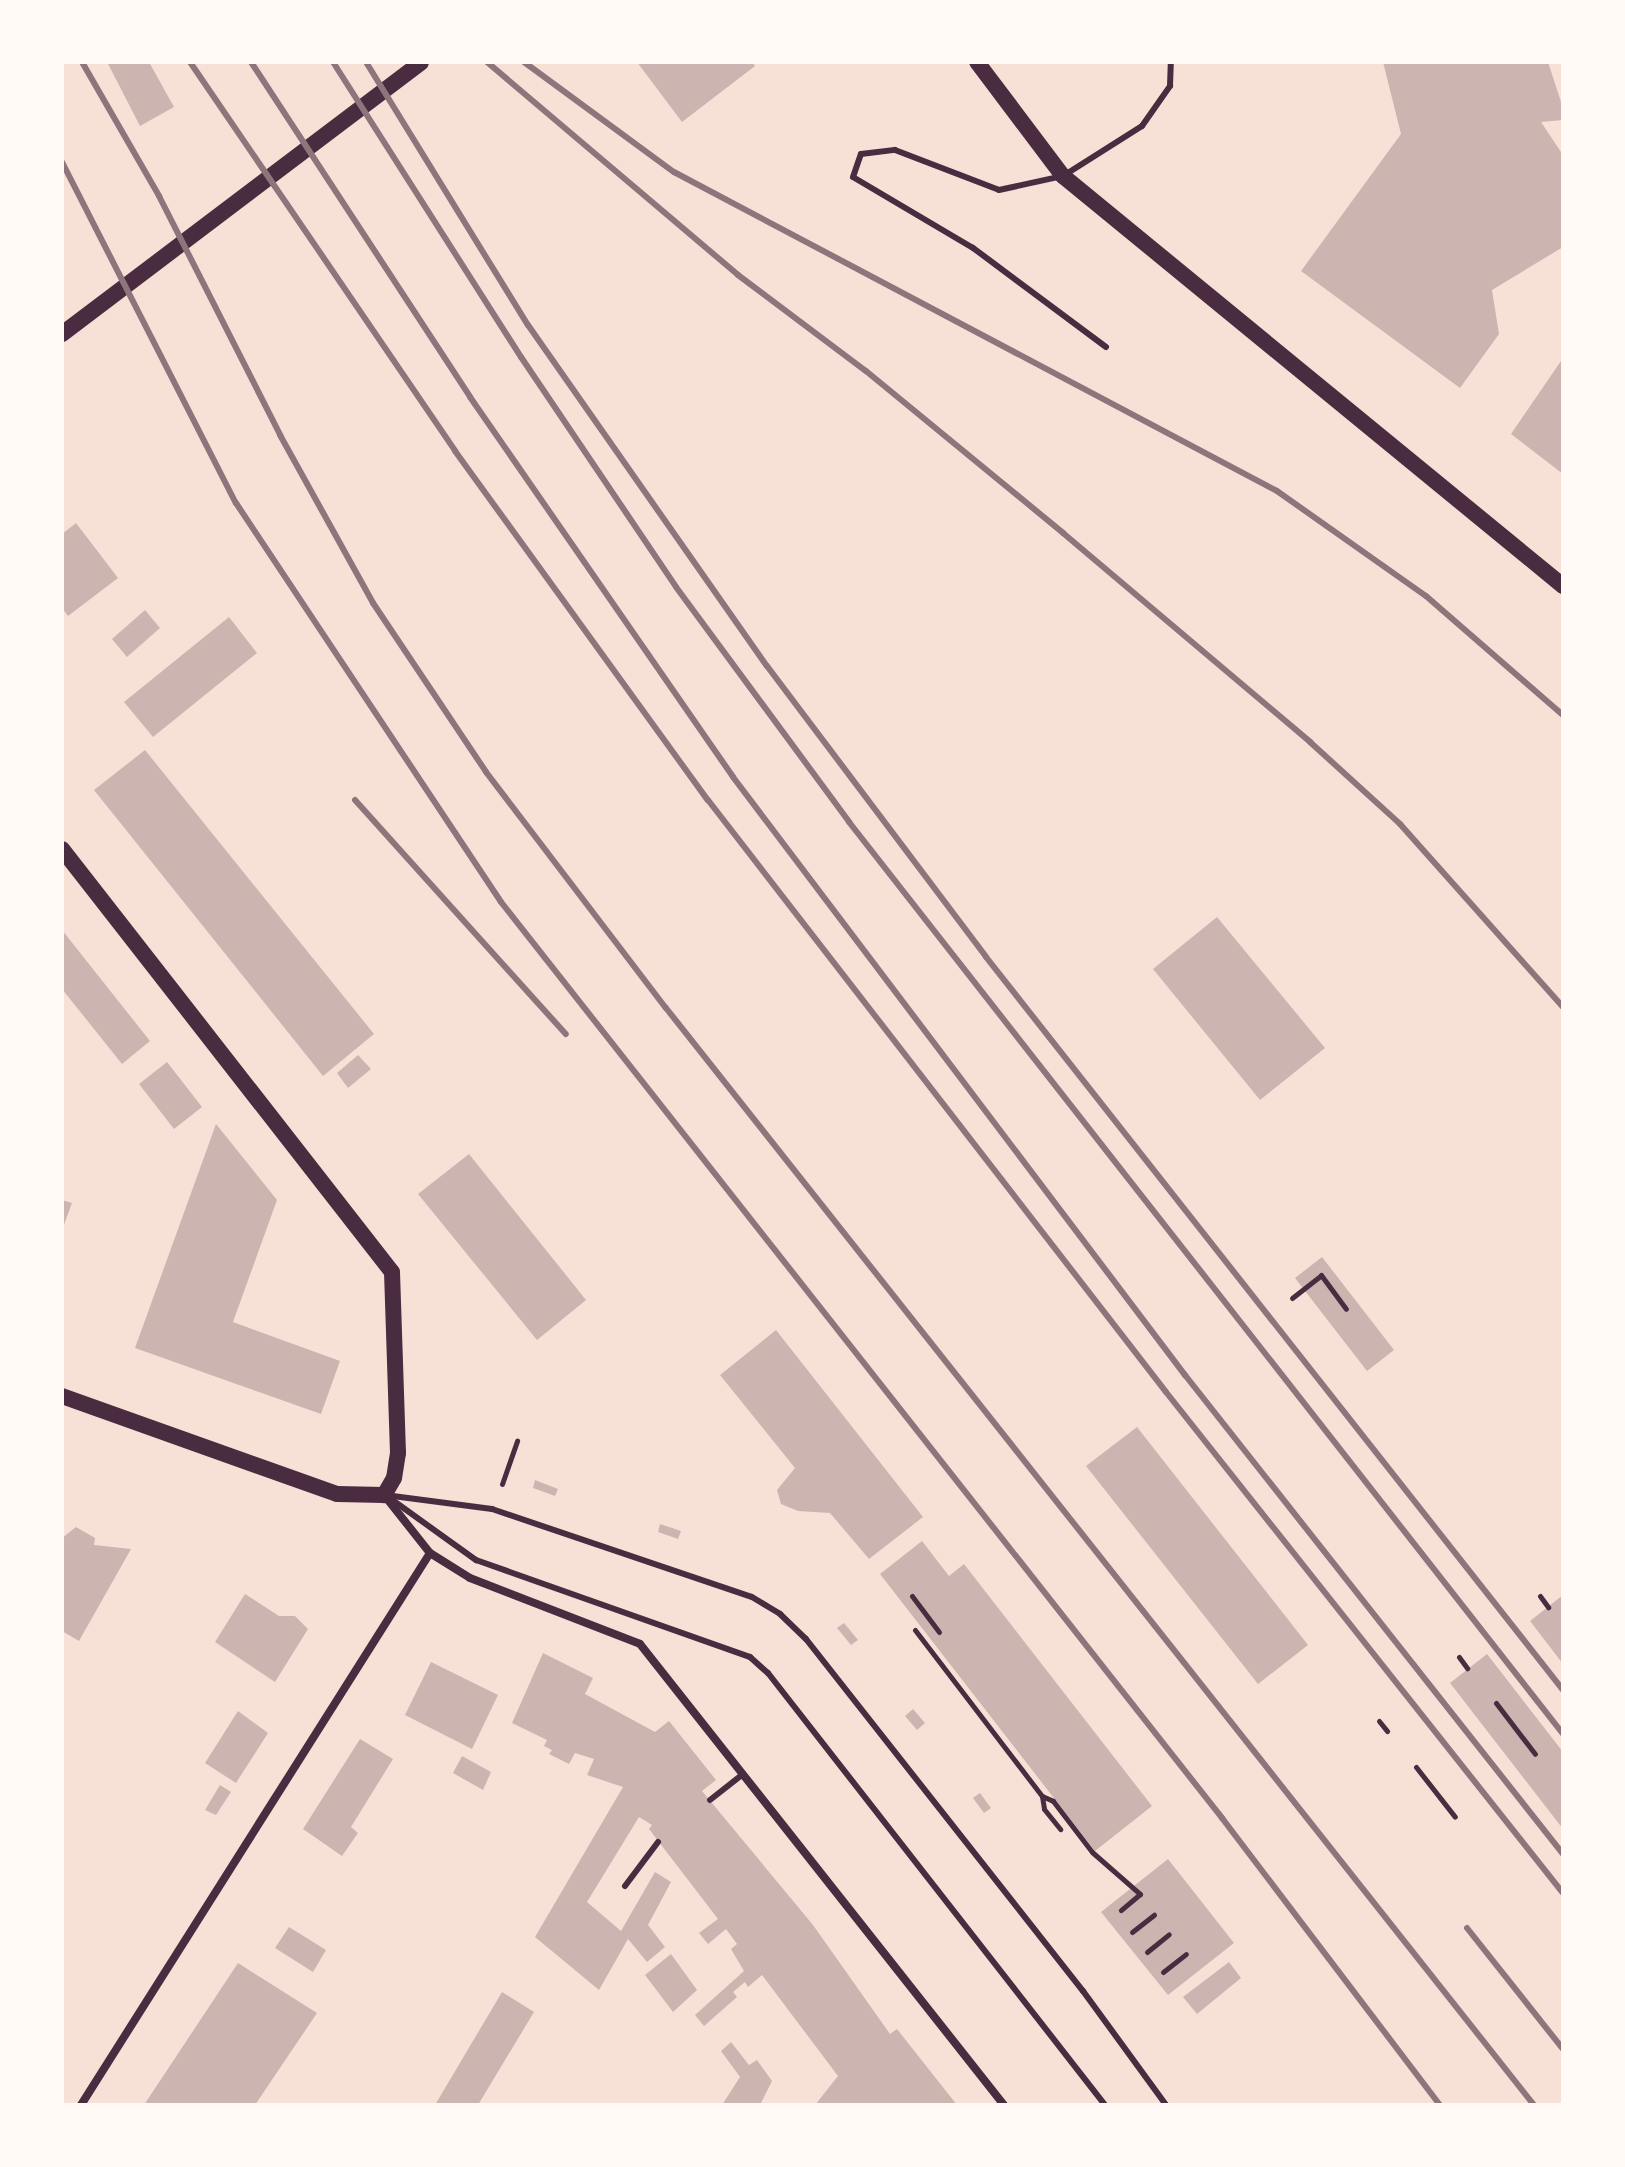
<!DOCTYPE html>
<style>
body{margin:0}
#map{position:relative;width:1625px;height:2167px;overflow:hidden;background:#f7e1d7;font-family:"Fira Sans",sans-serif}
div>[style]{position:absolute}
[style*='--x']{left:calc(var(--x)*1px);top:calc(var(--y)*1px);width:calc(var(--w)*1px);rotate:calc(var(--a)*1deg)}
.building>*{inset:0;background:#ccb4b1}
.path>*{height:5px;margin:-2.5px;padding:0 2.5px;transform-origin:2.5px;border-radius:2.5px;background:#4a2c40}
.service>*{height:6px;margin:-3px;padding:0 3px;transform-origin:3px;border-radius:3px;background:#4a2c40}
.minor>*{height:8px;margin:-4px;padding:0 4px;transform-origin:4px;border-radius:4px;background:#4a2c40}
.secondary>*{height:16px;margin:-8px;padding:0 8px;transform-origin:8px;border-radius:8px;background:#4a2c40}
.rail>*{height:6px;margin:-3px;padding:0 3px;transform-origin:3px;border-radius:3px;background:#8f747c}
span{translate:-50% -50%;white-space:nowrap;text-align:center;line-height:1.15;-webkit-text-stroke:8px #fffaf5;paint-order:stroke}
.frame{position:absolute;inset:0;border:64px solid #fffaf5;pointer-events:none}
</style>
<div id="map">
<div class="building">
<div style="clip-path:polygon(107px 62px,149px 62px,174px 107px,140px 126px)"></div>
<div style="clip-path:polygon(637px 62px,752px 62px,755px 66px,682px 122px)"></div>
<div style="clip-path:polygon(1383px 62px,1548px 62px,1563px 108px,1563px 120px,1541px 122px,1563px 155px,1563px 247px,1492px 290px,1499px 334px,1460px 388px,1301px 271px,1401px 134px)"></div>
<div style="clip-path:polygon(1563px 358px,1563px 474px,1511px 434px)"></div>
<div style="clip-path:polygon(76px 523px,118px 578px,68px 616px,62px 608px,62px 534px)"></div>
<div style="clip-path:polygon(145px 610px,160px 628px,127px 657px,112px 639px)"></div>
<div style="clip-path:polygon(229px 617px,257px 653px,153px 737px,124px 702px)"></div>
<div style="clip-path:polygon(145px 750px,374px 1034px,323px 1076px,94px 790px)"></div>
<div style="clip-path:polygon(1217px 917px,1325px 1048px,1260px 1100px,1153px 969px)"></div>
<div style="clip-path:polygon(62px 930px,150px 1041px,122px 1064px,62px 989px)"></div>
<div style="clip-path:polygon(358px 1055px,371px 1069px,348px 1088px,337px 1073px)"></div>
<div style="clip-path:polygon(167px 1062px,202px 1107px,174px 1129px,139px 1084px)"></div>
<div style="clip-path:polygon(216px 1124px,277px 1200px,233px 1322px,340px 1361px,321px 1414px,135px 1348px)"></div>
<div style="clip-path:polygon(469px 1154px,586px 1300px,537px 1340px,418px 1194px)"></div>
<div style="clip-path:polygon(62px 1200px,72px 1203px,62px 1230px)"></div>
<div style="clip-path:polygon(1322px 1257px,1394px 1350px,1367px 1371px,1295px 1278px)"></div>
<div style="clip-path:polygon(776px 1330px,923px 1517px,869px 1559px,830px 1513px,798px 1511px,781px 1504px,777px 1490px,795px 1468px,720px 1375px)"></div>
<div style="clip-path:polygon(1137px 1427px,1308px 1645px,1258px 1684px,1086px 1466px)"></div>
<div style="clip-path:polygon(535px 1480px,558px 1489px,555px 1496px,533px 1488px)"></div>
<div style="clip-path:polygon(660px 1524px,681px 1531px,678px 1539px,658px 1532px)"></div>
<div style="clip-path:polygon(76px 1527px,95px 1538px,94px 1545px,131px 1549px,79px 1641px,62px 1631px,62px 1538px)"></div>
<div style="clip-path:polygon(922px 1541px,949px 1576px,964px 1564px,1152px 1806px,1095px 1851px,880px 1574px)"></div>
<div style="clip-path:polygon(245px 1594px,279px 1616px,295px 1616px,308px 1629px,275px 1682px,215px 1642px)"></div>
<div style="clip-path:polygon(1563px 1595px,1563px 1664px,1530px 1621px)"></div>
<div style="clip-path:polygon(844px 1623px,858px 1640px,851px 1645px,837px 1628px)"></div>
<div style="clip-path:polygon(543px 1653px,593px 1678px,585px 1694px,655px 1732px,669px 1721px,716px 1780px,702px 1791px,813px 1925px,890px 2034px,897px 2029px,957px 2105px,815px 2105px,838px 2076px,762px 1975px,748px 1987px,745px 1982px,733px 1992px,737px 1997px,704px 2026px,695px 2015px,744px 1971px,731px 1949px,737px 1944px,726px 1929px,708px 1944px,699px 1933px,718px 1919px,649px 1829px,652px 1825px,639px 1817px,587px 1902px,621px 1931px,655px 1872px,671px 1882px,648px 1925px,665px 1947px,647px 1962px,628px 1939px,599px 1990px,535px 1937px,623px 1787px,587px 1775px,594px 1759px,575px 1753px,569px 1764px,549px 1754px,552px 1750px,544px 1746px,547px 1740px,512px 1723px)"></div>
<div style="clip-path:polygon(1487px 1654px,1563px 1752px,1563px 1829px,1450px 1683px)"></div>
<div style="clip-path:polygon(431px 1662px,498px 1695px,472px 1749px,405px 1715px)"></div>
<div style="clip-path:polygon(913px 1709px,925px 1723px,917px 1730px,905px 1716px)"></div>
<div style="clip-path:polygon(238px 1711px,268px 1733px,236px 1783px,205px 1763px)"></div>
<div style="clip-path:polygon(360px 1739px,393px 1759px,351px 1827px,358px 1833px,342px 1856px,303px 1829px)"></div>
<div style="clip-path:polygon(462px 1756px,491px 1772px,483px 1790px,453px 1773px)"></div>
<div style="clip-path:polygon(220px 1785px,231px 1792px,216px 1815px,205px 1810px)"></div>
<div style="clip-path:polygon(980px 1793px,991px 1808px,984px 1813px,973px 1798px)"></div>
<div style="clip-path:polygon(1168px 1859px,1234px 1943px,1168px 1995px,1101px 1912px)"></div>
<div style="clip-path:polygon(289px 1927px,326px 1950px,313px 1972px,275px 1948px)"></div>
<div style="clip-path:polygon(671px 1954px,697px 1990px,673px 2012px,645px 1975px)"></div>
<div style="clip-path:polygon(1229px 1962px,1241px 1978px,1197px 2014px,1183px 1997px)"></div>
<div style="clip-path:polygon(238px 1963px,317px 2013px,255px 2105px,144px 2105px)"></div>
<div style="clip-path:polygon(502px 1992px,534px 2012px,478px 2105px,435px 2105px)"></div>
<div style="clip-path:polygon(731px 2042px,749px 2065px,757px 2060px,772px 2081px,760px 2105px,722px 2105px,740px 2077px,721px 2051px)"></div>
</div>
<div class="path">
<div style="--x:1292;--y:1298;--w:37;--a:-38"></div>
<div style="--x:1321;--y:1275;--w:42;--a:53.7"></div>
<div style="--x:502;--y:1484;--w:46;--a:-70.8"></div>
<div style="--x:912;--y:1596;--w:45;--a:53.1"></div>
<div style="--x:1540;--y:1596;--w:14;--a:54"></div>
<div style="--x:915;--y:1630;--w:209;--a:52.6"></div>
<div style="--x:1042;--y:1796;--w:13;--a:81"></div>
<div style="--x:1044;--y:1809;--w:26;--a:51"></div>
<div style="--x:1459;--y:1657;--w:14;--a:54"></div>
<div style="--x:1496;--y:1703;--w:64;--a:52.6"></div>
<div style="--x:1379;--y:1721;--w:13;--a:51"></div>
<div style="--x:1416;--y:1767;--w:63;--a:52"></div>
<div style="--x:1042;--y:1796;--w:12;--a:24"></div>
<div style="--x:1053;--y:1801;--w:64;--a:52.6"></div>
<div style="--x:1092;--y:1852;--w:64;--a:41.2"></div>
<div style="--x:1140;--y:1894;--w:25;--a:140"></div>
<div style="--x:1132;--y:1932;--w:28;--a:-38"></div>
<div style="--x:1147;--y:1952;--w:28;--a:-39"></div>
<div style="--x:1163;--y:1972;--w:29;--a:-38"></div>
</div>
<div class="service">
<div style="--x:1106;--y:347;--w:166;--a:-143.3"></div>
<div style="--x:973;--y:248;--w:139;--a:-149.4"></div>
<div style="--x:853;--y:177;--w:24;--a:-71"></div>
<div style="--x:861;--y:154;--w:34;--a:-7"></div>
<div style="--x:895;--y:150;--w:111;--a:21"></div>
<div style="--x:999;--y:190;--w:66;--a:-12.3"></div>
<div style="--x:1063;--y:176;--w:93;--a:-32.3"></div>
<div style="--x:1142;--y:126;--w:49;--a:-55"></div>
<div style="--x:1170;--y:86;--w:24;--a:-88"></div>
<div style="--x:385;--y:1495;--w:108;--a:7.5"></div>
<div style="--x:492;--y:1509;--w:274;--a:18.7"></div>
<div style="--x:752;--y:1597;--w:33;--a:31"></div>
<div style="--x:780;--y:1614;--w:36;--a:44"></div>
<div style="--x:806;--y:1639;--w:448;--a:51.8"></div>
<div style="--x:1083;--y:1991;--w:141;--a:53.9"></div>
<div style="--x:391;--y:1499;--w:105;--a:35.7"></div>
<div style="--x:476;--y:1560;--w:291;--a:19.5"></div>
<div style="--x:750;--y:1657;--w:24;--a:42"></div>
<div style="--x:768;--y:1673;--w:548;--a:52.04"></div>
<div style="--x:710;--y:1800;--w:42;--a:-38.2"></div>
<div style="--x:625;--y:1886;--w:55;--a:-53.1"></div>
</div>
<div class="minor">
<div style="--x:384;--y:1495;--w:74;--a:51.6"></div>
<div style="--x:430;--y:1553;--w:47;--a:32"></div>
<div style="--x:470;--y:1578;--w:182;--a:21.2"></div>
<div style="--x:640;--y:1644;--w:587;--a:51.71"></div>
<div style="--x:81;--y:2105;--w:653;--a:-57.7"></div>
</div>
<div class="secondary">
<div style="--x:977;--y:62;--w:143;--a:53"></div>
<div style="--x:1063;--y:176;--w:647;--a:39.35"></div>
<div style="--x:62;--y:334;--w:450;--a:-37.1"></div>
<div style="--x:62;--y:849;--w:536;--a:52.04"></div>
<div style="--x:392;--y:1272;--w:181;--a:88.1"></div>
<div style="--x:398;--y:1453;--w:25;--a:99"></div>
<div style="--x:394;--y:1478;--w:20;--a:120"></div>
<div style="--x:384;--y:1495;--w:47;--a:-178.8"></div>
<div style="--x:337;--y:1494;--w:292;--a:-160.4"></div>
</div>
<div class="rail">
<div style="--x:82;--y:62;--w:155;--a:60.1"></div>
<div style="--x:159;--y:196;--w:268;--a:63.1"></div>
<div style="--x:280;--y:435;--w:192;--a:61"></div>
<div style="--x:373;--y:603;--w:203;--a:56.2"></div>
<div style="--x:486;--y:772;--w:297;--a:52.7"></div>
<div style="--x:666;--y:1008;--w:1399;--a:51.65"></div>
<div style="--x:190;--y:62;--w:471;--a:55.7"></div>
<div style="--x:455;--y:451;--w:431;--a:54.1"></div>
<div style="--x:708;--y:800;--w:748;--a:52.27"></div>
<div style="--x:1166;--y:1392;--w:639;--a:51.61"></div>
<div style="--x:251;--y:62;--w:400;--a:56.8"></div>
<div style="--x:470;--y:397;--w:462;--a:55.3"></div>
<div style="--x:733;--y:777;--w:750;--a:52.92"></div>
<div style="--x:1185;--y:1375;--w:610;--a:51.72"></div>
<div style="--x:333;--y:62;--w:350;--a:57.5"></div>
<div style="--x:521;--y:357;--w:277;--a:56"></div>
<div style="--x:676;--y:587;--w:292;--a:53.6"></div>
<div style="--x:849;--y:822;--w:1158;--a:51.94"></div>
<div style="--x:366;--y:62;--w:309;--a:58.4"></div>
<div style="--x:528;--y:325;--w:416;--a:55"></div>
<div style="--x:767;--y:666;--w:364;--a:53"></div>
<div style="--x:986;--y:957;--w:933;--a:51.79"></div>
<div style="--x:487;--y:62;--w:329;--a:40.3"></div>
<div style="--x:738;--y:275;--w:160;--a:36.9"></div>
<div style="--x:866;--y:371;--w:255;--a:39.4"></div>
<div style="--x:1063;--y:533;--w:324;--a:40.2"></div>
<div style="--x:1310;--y:742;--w:122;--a:42.3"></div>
<div style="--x:1400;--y:824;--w:245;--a:48.3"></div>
<div style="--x:524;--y:62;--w:186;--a:36.3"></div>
<div style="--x:674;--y:172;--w:682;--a:27.88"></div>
<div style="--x:1277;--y:491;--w:182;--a:35.2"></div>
<div style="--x:1426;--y:596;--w:181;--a:41"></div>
<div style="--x:62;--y:162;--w:383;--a:63"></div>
<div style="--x:236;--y:503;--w:479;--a:56.4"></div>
<div style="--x:501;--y:902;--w:1166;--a:51.79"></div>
<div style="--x:1222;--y:1818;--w:360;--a:52.8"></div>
<div style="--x:355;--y:800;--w:315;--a:48"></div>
<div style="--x:1467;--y:1928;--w:154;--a:51.6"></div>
</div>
<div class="frame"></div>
</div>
